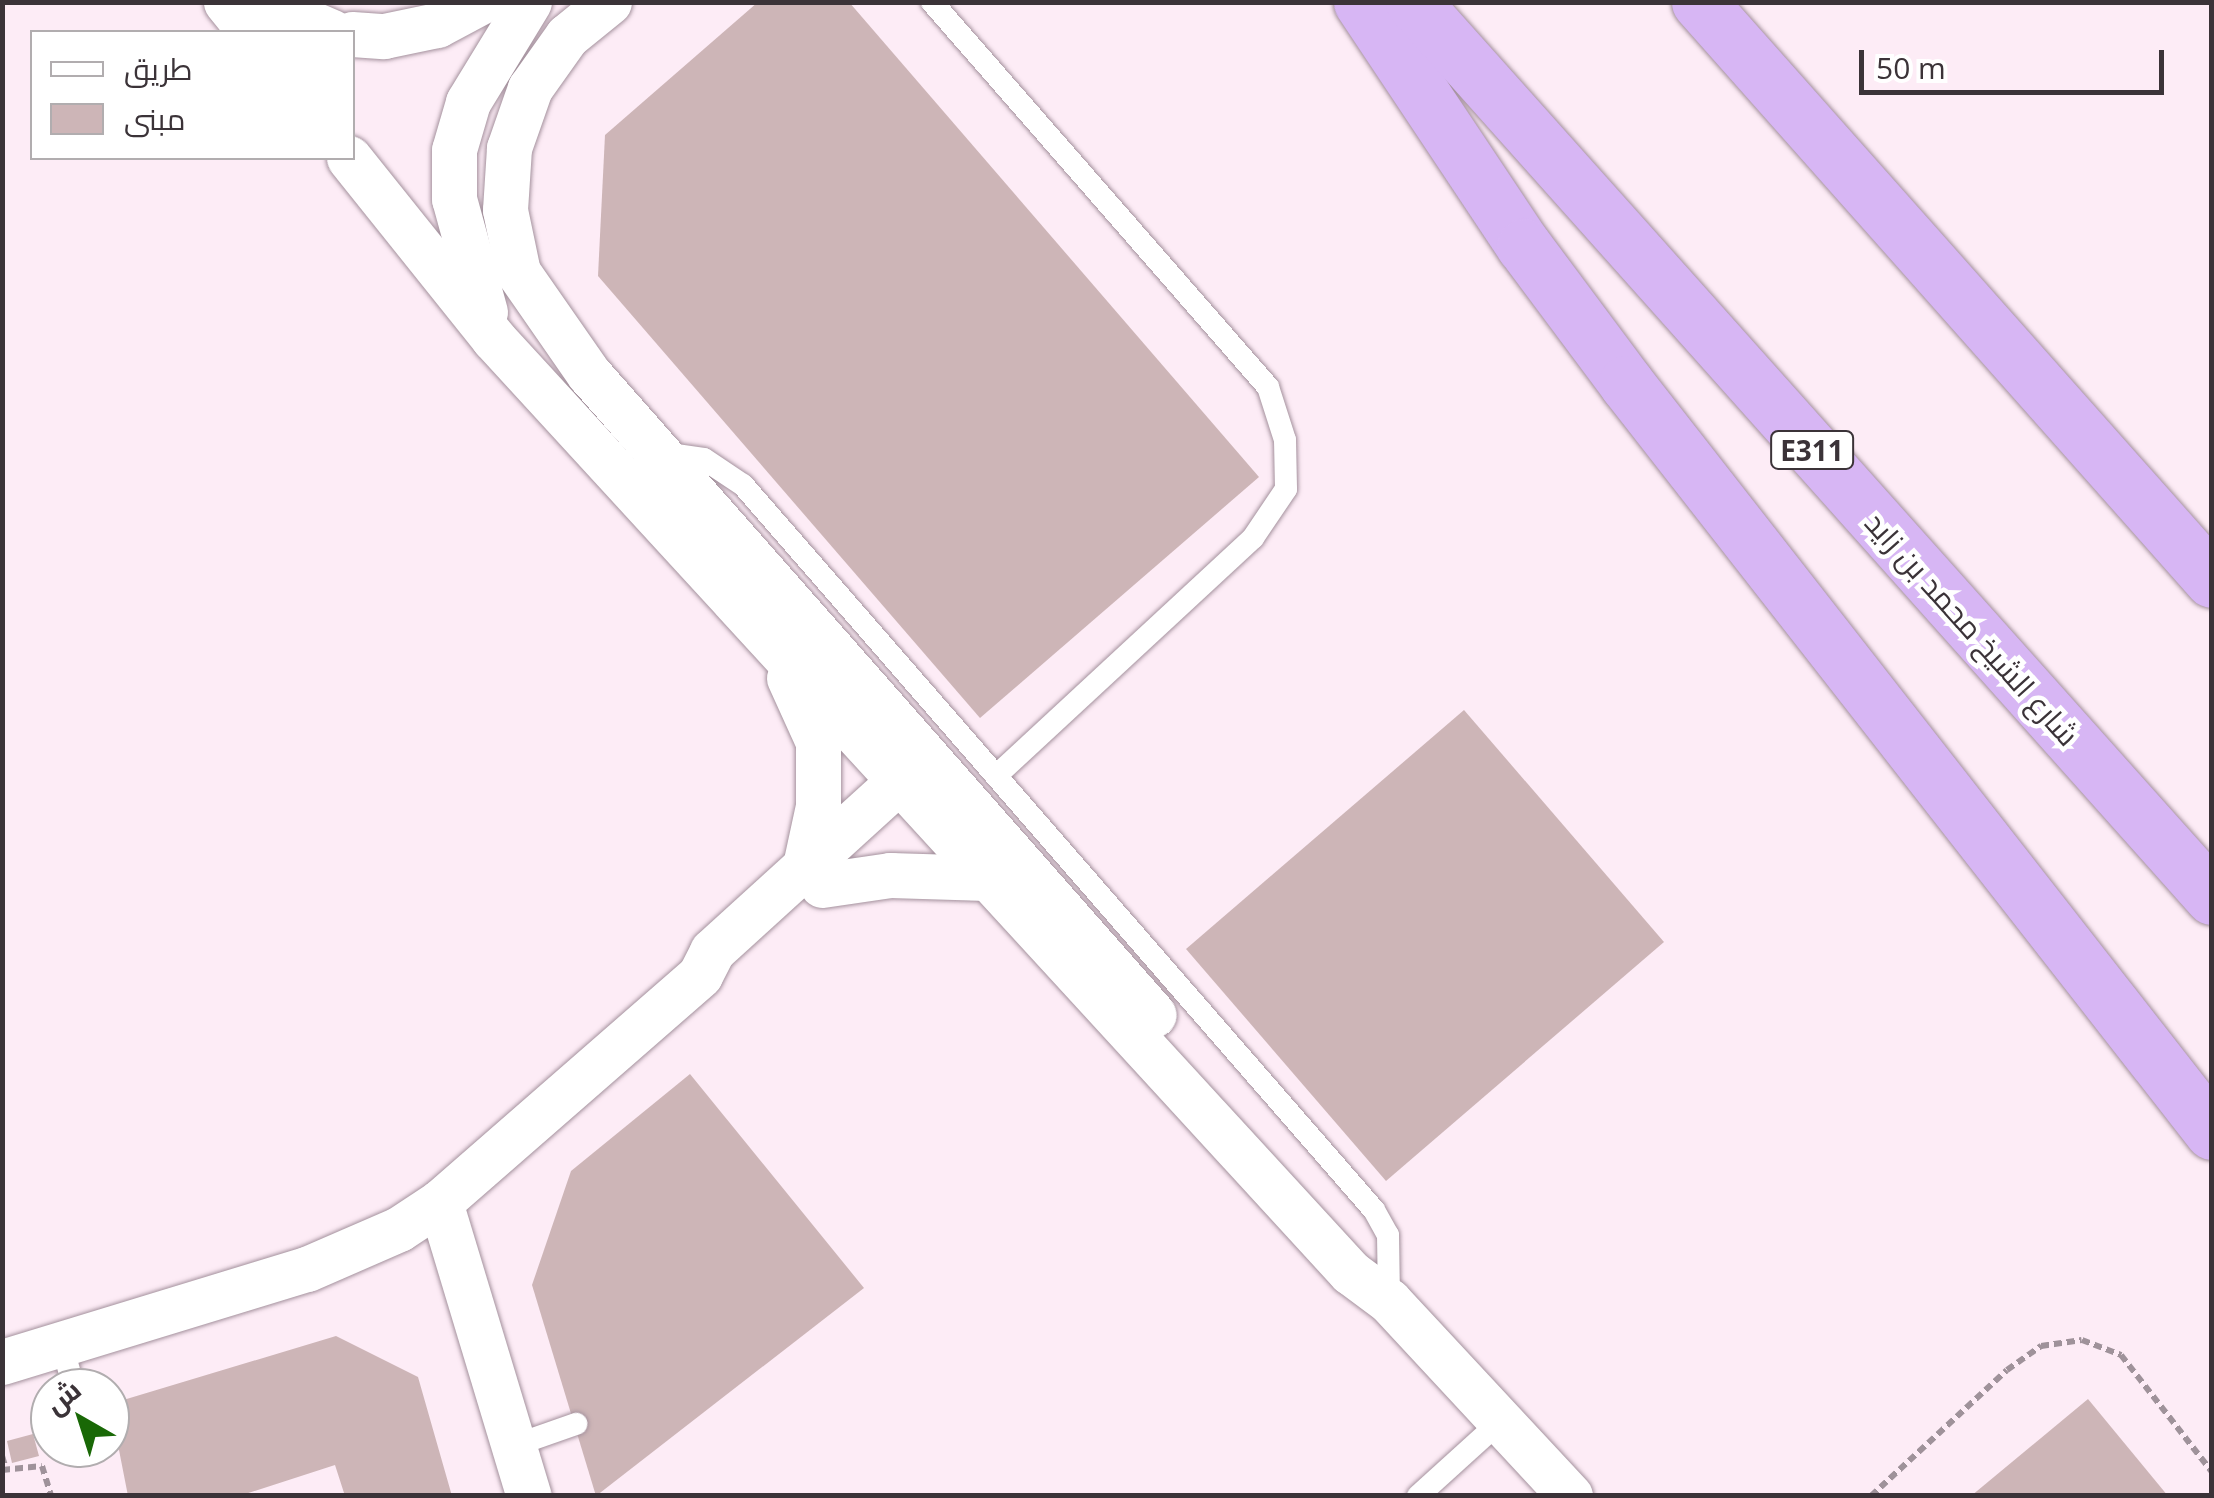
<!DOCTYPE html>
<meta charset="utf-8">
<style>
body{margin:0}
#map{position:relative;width:2214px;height:1498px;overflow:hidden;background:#fdecf6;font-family:"Open Sans",Cairo,sans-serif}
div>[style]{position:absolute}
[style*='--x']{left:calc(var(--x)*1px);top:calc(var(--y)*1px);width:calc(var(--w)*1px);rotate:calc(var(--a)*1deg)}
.building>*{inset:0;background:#cdb5b7}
.path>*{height:6px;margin-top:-3px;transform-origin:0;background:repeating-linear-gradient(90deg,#9f929a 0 8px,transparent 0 13px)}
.roads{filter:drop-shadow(0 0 2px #a4919d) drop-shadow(0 0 2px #a4919d)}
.service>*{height:22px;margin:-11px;padding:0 11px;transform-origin:11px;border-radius:11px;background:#fff}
.minor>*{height:45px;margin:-22.5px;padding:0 22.5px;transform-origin:22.5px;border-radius:22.5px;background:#fff}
.motorway>*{height:55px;margin:-27.5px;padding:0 27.5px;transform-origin:27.5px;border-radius:27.5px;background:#d7b6f4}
span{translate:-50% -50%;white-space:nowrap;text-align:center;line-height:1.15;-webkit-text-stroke:9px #fff;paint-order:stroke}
.shield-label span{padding:2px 8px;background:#fff;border:2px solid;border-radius:8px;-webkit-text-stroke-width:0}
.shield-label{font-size:28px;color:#3b3338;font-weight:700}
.street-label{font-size:30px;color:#3b3338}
.frame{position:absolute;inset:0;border:5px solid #3b3338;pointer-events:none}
.legend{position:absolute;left:30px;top:30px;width:325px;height:130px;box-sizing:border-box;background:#fff;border:2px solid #b1adaf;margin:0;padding:12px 18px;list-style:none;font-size:30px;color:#3b3338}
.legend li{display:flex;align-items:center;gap:20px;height:50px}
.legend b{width:50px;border:2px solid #b1adaf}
.north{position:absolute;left:30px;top:1368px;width:100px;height:100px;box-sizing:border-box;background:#fff;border:2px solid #b1adaf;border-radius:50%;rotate:321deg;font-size:28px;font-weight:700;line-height:40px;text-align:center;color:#3b3338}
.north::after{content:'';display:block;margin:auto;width:35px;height:45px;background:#196806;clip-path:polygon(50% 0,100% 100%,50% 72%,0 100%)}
.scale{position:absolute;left:1859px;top:50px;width:305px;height:45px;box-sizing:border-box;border:5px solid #3b3338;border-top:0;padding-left:12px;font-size:30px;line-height:35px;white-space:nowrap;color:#3b3338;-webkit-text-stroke:8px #fff;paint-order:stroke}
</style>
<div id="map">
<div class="building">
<div style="clip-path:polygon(758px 2px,849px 2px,1259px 477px,980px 718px,598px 276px,605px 135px)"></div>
<div style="clip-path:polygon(1464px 710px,1664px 942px,1386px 1181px,1186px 949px)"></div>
<div style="clip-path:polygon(690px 1074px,864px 1288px,596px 1496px,532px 1285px,571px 1171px)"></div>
<div style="clip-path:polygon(336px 1336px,418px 1377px,452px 1496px,345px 1496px,335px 1465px,239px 1496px,128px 1496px,110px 1404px)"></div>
<div style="clip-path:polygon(2088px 1399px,2168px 1496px,1971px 1496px)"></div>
<div style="clip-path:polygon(33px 1434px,39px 1456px,12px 1463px,7px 1441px)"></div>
</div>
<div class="path">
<div style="--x:2;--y:1456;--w:14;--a:73"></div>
<div style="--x:2;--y:1470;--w:40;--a:-5.7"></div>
<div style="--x:42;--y:1466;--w:31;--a:73"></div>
<div style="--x:1871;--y:1496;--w:185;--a:-42.8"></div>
<div style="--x:2007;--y:1370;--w:42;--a:-35.2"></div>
<div style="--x:2041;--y:1346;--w:41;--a:-8.3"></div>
<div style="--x:2082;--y:1340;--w:42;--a:21"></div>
<div style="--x:2121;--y:1355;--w:148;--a:52.1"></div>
</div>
<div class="roads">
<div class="service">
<div style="--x:932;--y:2;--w:511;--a:48.89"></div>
<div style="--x:1268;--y:387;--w:56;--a:72.2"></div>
<div style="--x:1285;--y:440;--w:49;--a:88.8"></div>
<div style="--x:1286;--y:489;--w:59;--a:124"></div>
<div style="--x:1253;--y:538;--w:350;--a:137.2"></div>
<div style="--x:662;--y:453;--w:42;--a:8.1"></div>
<div style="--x:704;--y:459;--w:47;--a:33.7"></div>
<div style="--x:743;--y:485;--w:961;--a:48.97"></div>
<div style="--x:1374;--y:1210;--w:29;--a:61"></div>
<div style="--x:1388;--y:1235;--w:66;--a:89.1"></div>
<div style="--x:62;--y:1345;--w:45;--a:74.4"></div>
<div style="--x:516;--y:1445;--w:64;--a:-19.3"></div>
<div style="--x:1418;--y:1496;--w:115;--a:-42.2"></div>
</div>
<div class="minor">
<div style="--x:226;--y:2;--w:38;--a:51"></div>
<div style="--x:262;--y:2;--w:76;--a:23.2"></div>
<div style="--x:609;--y:2;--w:54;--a:141"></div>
<div style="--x:567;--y:36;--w:64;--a:125.4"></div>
<div style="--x:530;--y:88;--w:64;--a:109.3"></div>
<div style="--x:509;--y:148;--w:62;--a:93.7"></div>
<div style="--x:505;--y:210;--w:63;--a:78.2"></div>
<div style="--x:518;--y:272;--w:124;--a:55.2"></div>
<div style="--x:589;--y:374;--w:854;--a:48.61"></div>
<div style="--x:352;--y:34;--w:32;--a:4"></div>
<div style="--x:384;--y:36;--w:54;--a:-11.7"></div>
<div style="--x:437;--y:25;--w:49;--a:-28.1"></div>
<div style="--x:349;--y:158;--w:231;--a:51.3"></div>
<div style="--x:493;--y:338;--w:1268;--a:47.46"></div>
<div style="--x:1350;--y:1272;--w:49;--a:36.6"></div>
<div style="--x:1389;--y:1301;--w:266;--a:47.1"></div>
<div style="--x:485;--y:312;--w:117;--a:-105.3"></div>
<div style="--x:454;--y:199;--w:49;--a:-90"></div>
<div style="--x:454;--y:150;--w:50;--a:-73.7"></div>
<div style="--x:468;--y:102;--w:117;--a:-58.6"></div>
<div style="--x:789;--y:678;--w:70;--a:65.6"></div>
<div style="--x:818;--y:742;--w:64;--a:90"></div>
<div style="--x:818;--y:806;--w:61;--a:102.2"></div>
<div style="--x:822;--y:885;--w:69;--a:-8.4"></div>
<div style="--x:890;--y:875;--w:98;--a:1.8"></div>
<div style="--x:440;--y:1202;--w:307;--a:73.2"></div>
<div style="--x:2;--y:1362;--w:319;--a:-17"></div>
<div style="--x:307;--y:1269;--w:100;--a:-23.5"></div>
<div style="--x:399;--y:1229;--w:49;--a:-33.4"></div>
<div style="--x:440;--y:1202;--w:345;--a:-41.1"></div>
<div style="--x:700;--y:975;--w:27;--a:-63"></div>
<div style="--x:712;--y:951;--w:288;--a:-42.3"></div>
</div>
<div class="motorway">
<div style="--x:1361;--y:2;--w:293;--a:56.3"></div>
<div style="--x:1524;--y:246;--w:171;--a:53.3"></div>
<div style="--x:1626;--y:383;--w:951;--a:51.96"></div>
<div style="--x:1413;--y:2;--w:1200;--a:48.24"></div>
<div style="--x:1699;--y:2;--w:773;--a:48.41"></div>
</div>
</div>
<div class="shield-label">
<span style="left:1812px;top:450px">E311</span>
</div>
<div class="street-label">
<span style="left:1972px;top:629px;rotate:48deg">شارع الشيخ محمد بن زايد</span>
</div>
<div class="frame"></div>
<ul class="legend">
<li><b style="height:12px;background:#fff"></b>طريق</li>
<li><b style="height:28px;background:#cdb5b7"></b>مبنى</li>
</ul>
<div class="north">ش</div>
<div class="scale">50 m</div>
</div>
